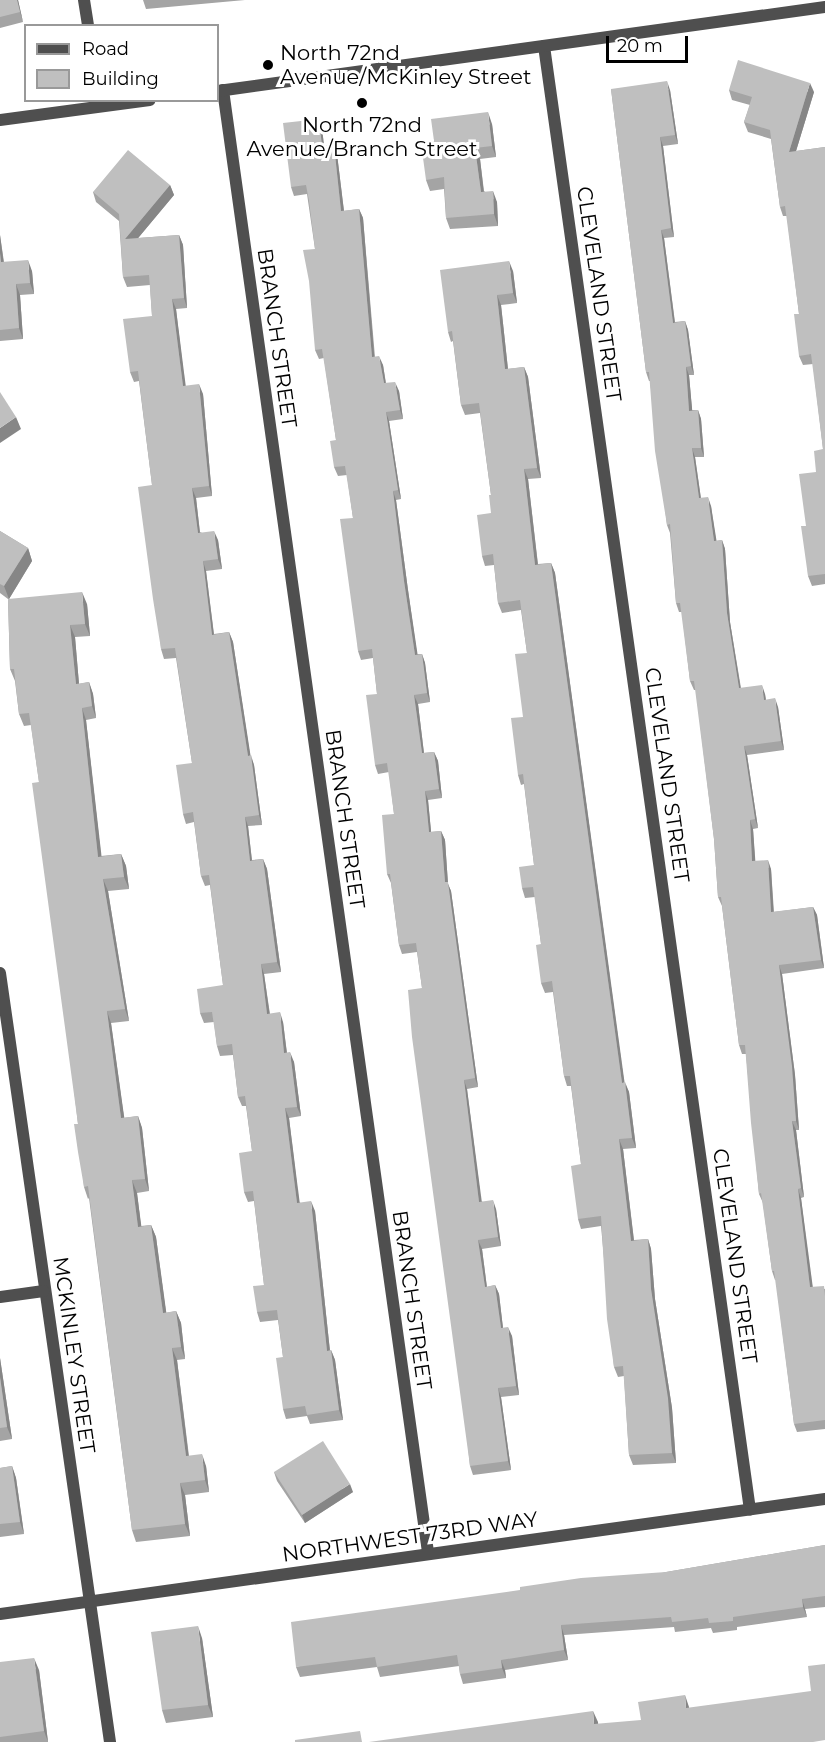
<!DOCTYPE html>
<style>
body{margin:0}
#map{position:relative;width:825px;height:1742px;overflow:hidden;background:#fff;font-family:Montserrat,sans-serif}
div>[style]{position:absolute}
[style*='--x']{left:calc(var(--x)*1px);top:calc(var(--y)*1px);width:calc(var(--w)*1px);rotate:calc(var(--a)*1deg)}
.minor>*{height:12px;margin:-6px;padding:0 6px;transform-origin:6px;border-radius:6px;background:#4f4f4f}
.tertiary>*{height:12px;margin:-6px;padding:0 6px;transform-origin:6px;border-radius:6px;background:#4f4f4f}
.wall>*{inset:0;background:#a4a4a4}
.shaded-wall>*{inset:0;background:#868686}
.building>*{inset:0;background:#bfbfbf}
.dots>*{width:16px;height:16px;translate:-50% -50%;box-sizing:border-box;border:3px solid #fff;border-radius:50%}
span{translate:-50% -50%;white-space:nowrap;text-align:center;line-height:1.15;-webkit-text-stroke:6px #fff;paint-order:stroke}
.poi-label{font-size:21px;color:#000}
.left{translate:0 -50%;text-align:left}
.street-label{font-size:21px;color:#000}
.legend{position:absolute;left:24px;top:24px;width:195px;height:78px;box-sizing:border-box;background:#fff;border:2px solid #999;margin:0;padding:8px 10px;list-style:none;font-size:18px;color:#000}
.legend li{display:flex;align-items:center;gap:12px;height:30px}
.legend b{width:30px;border:2px solid #999}
.scale{position:absolute;left:606px;top:36px;width:82px;height:27px;box-sizing:border-box;border:3px solid #000;border-top:0;padding-left:8px;font-size:18px;line-height:21px;white-space:nowrap;color:#000;-webkit-text-stroke:4px #fff;paint-order:stroke}
</style>
<div id="map">
<div class="minor">
<div style="--x:84;--y:0;--w:26;--a:81"></div>
<div style="--x:544;--y:46;--w:1478;--a:81.99"></div>
<div style="--x:223;--y:90;--w:1477;--a:82.02"></div>
<div style="--x:0;--y:973;--w:777;--a:81.86"></div>
<div style="--x:0;--y:1297;--w:44;--a:-7.8"></div>
<div style="--x:0;--y:1614;--w:833;--a:-7.94"></div>
</div>
<div class="tertiary">
<div style="--x:218;--y:91;--w:613;--a:-7.88"></div>
<div style="--x:0;--y:120;--w:151;--a:-7.6"></div>
</div>
<div class="wall">
<div style="clip-path:polygon(0 0,18px 0,23px 22px,0 28px)"></div>
<div style="clip-path:polygon(143px 0,245px 0,146px 9px)"></div>
<div style="clip-path:polygon(611px 89px,670px 90px,678px 144px,663px 146px,674px 237px,664px 238px,675px 322px,685px 321px,688px 330px,694px 375px,689px 375px,692px 410px,698px 410px,701px 419px,704px 457px,695px 457px,701px 498px,711px 506px,716px 541px,722px 540px,725px 549px,730px 622px,741px 688px,765px 694px,766px 700px,778px 707px,784px 750px,747px 755px,758px 828px,753px 829px,755px 861px,771px 869px,774px 912px,813px 907px,817px 915px,824px 968px,782px 974px,795px 1075px,799px 1130px,796px 1130px,804px 1197px,801px 1198px,812px 1287px,825px 1289px,825px 1429px,797px 1432px,794px 1424px,776px 1280px,775px 1280px,772px 1271px,763px 1203px,759px 1194px,746px 1054px,742px 1054px,739px 1045px,722px 906px,718px 897px,714px 839px,696px 690px,694px 690px,690px 681px,682px 612px,679px 612px,676px 603px,670px 533px,667px 525px,650px 381px,649px 381px,646px 372px)"></div>
<div style="clip-path:polygon(729px 90px,814px 92px,796px 151px,825px 147px,825px 584px,812px 586px,808px 576px,806px 526px,816px 472px,823px 449px,813px 364px,803px 365px,799px 356px,799px 314px,787px 216px,783px 216px,780px 207px,771px 139px,748px 132px,744px 122px,750px 105px,732px 100px)"></div>
<div style="clip-path:polygon(492px 124px,496px 157px,480px 159px,484px 191px,497px 202px,498px 226px,450px 229px,446px 218px,444px 189px,430px 191px,426px 180px,434px 141px)"></div>
<div style="clip-path:polygon(322px 128px,324px 146px,334px 145px,337px 154px,344px 211px,359px 209px,363px 218px,375px 357px,383px 365px,386px 383px,399px 391px,403px 419px,389px 421px,401px 499px,396px 500px,408px 590px,417px 654px,422px 654px,425px 663px,430px 702px,418px 704px,424px 753px,434px 752px,438px 761px,442px 798px,428px 800px,431px 832px,441px 831px,445px 840px,448px 884px,451px 891px,478px 1087px,467px 1089px,481px 1201px,496px 1209px,501px 1246px,482px 1249px,487px 1287px,495px 1285px,499px 1294px,503px 1328px,512px 1336px,519px 1395px,501px 1397px,511px 1470px,473px 1475px,470px 1466px,422px 988px,417px 952px,402px 954px,399px 945px,391px 883px,387px 874px,394px 814px,389px 772px,378px 774px,375px 765px,377px 694px,373px 658px,361px 660px,358px 651px,353px 518px,347px 475px,338px 476px,334px 467px,336px 440px,324px 358px,319px 359px,315px 350px,315px 249px,307px 194px,294px 196px,291px 187px)"></div>
<div style="clip-path:polygon(170px 185px,174px 195px,138px 238px,179px 235px,183px 245px,187px 308px,176px 309px,185px 386px,203px 394px,212px 496px,196px 498px,200px 532px,218px 540px,222px 569px,206px 571px,214px 634px,229px 632px,233px 642px,250px 755px,254px 765px,262px 825px,248px 826px,252px 860px,263px 859px,267px 869px,281px 972px,264px 974px,270px 1014px,283px 1022px,287px 1053px,294px 1062px,301px 1116px,289px 1118px,299px 1202px,315px 1211px,330px 1351px,331px 1350px,335px 1360px,343px 1420px,310px 1424px,307px 1416px,286px 1419px,283px 1409px,283px 1357px,278px 1320px,260px 1322px,257px 1312px,264px 1285px,254px 1201px,248px 1202px,244px 1192px,252px 1151px,246px 1106px,242px 1106px,238px 1097px,233px 1055px,220px 1056px,217px 1046px,214px 1022px,204px 1023px,200px 1013px,223px 985px,210px 885px,205px 886px,201px 876px,194px 822px,186px 824px,183px 814px,192px 763px,176px 658px,164px 659px,161px 649px,152px 485px,139px 381px,134px 382px,130px 372px,152px 316px,150px 285px,127px 287px,123px 277px,119px 221px,96px 202px,93px 192px)"></div>
<div style="clip-path:polygon(0 235px,4px 262px,32px 271px,34px 294px,20px 295px,23px 339px,0 341px)"></div>
<div style="clip-path:polygon(513px 271px,517px 303px,501px 305px,508px 369px,524px 367px,528px 377px,541px 478px,528px 479px,538px 564px,551px 563px,555px 573px,624px 1082px,629px 1092px,636px 1148px,623px 1149px,634px 1240px,648px 1239px,651px 1249px,655px 1299px,672px 1408px,676px 1463px,633px 1465px,629px 1455px,624px 1376px,618px 1377px,614px 1367px,601px 1226px,581px 1229px,578px 1219px,581px 1164px,571px 1086px,567px 1086px,564px 1076px,553px 992px,545px 993px,541px 983px,541px 944px,535px 897px,525px 898px,522px 888px,534px 865px,524px 784px,521px 785px,518px 775px,523px 717px,527px 653px,521px 610px,502px 613px,498px 603px,494px 565px,485px 566px,482px 556px,491px 513px,491px 495px,480px 413px,465px 415px,461px 405px,453px 341px,451px 342px,448px 332px)"></div>
<div style="clip-path:polygon(0 531px,28px 548px,32px 561px,9px 599px,87px 604px,90px 636px,75px 637px,79px 684px,89px 682px,93px 694px,96px 718px,86px 720px,101px 856px,121px 854px,126px 866px,129px 889px,108px 891px,129px 1021px,111px 1023px,124px 1118px,138px 1116px,142px 1128px,149px 1191px,137px 1193px,141px 1226px,151px 1225px,156px 1237px,166px 1313px,176px 1311px,181px 1323px,185px 1359px,177px 1360px,189px 1456px,206px 1466px,209px 1492px,185px 1495px,190px 1536px,136px 1542px,132px 1530px,89px 1198px,88px 1199px,84px 1187px,78px 1124px,39px 782px,31px 725px,24px 726px,19px 714px,15px 681px,10px 669px,8px 599px,0 593px)"></div>
<div style="clip-path:polygon(0 1358px,12px 1439px,0 1441px)"></div>
<div style="clip-path:polygon(12px 1466px,16px 1478px,24px 1534px,0 1537px,0 1468px)"></div>
<div style="clip-path:polygon(274px 1472px,353px 1492px,305px 1523px,277px 1481px)"></div>
<div style="clip-path:polygon(825px 1545px,825px 1607px,805px 1609px,807px 1617px,737px 1627px,737px 1630px,713px 1633px,711px 1628px,675px 1632px,674px 1627px,564px 1635px,568px 1660px,505px 1670px,506px 1678px,463px 1684px,460px 1674px,459px 1666px,380px 1677px,377px 1667px,300px 1677px,296px 1667px,666px 1572px)"></div>
<div style="clip-path:polygon(202px 1638px,213px 1717px,166px 1723px,162px 1710px)"></div>
<div style="clip-path:polygon(0 1662px,39px 1670px,48px 1742px,0 1742px)"></div>
</div>
<div class="shaded-wall">
<div style="clip-path:polygon(17px 0,18px 0,23px 22px,20px 12px)"></div>
<div style="clip-path:polygon(667px 81px,670px 90px,678px 144px,675px 135px)"></div>
<div style="clip-path:polygon(810px 83px,814px 92px,793px 161px,789px 152px)"></div>
<div style="clip-path:polygon(488px 112px,492px 124px,496px 157px,492px 146px)"></div>
<div style="clip-path:polygon(319px 119px,322px 128px,325px 155px,322px 146px)"></div>
<div style="clip-path:polygon(660px 137px,663px 146px,674px 237px,671px 228px)"></div>
<div style="clip-path:polygon(334px 145px,337px 154px,345px 220px,341px 211px)"></div>
<div style="clip-path:polygon(475px 148px,480px 159px,485px 203px,481px 192px)"></div>
<div style="clip-path:polygon(170px 185px,174px 195px,129px 249px,125px 239px)"></div>
<div style="clip-path:polygon(493px 191px,497px 202px,498px 226px,494px 214px)"></div>
<div style="clip-path:polygon(359px 209px,363px 218px,375px 366px,372px 357px)"></div>
<div style="clip-path:polygon(661px 230px,664px 238px,676px 332px,673px 323px)"></div>
<div style="clip-path:polygon(0 235px,5px 273px,1px 262px,0 253px)"></div>
<div style="clip-path:polygon(179px 235px,183px 245px,187px 308px,184px 298px)"></div>
<div style="clip-path:polygon(28px 260px,32px 271px,34px 294px,30px 283px)"></div>
<div style="clip-path:polygon(509px 261px,513px 271px,517px 303px,513px 293px)"></div>
<div style="clip-path:polygon(16px 284px,20px 295px,23px 339px,19px 328px)"></div>
<div style="clip-path:polygon(497px 295px,501px 305px,509px 379px,505px 369px)"></div>
<div style="clip-path:polygon(172px 299px,176px 309px,187px 396px,183px 386px)"></div>
<div style="clip-path:polygon(685px 321px,688px 330px,694px 375px,691px 366px)"></div>
<div style="clip-path:polygon(379px 356px,383px 365px,387px 392px,384px 383px)"></div>
<div style="clip-path:polygon(524px 367px,528px 377px,541px 478px,537px 468px)"></div>
<div style="clip-path:polygon(686px 367px,689px 375px,693px 419px,689px 411px)"></div>
<div style="clip-path:polygon(395px 382px,399px 391px,403px 419px,400px 410px)"></div>
<div style="clip-path:polygon(199px 384px,203px 394px,212px 496px,209px 486px)"></div>
<div style="clip-path:polygon(698px 410px,701px 419px,704px 457px,701px 448px)"></div>
<div style="clip-path:polygon(386px 412px,389px 421px,401px 499px,398px 490px)"></div>
<div style="clip-path:polygon(16px 417px,21px 429px,0 443px,0 428px)"></div>
<div style="clip-path:polygon(692px 448px,695px 457px,702px 507px,699px 498px)"></div>
<div style="clip-path:polygon(524px 469px,528px 479px,539px 575px,535px 565px)"></div>
<div style="clip-path:polygon(192px 488px,196px 498px,201px 543px,198px 533px)"></div>
<div style="clip-path:polygon(393px 491px,396px 500px,408px 590px,419px 664px,415px 655px,404px 581px)"></div>
<div style="clip-path:polygon(708px 497px,711px 506px,718px 550px,714px 541px)"></div>
<div style="clip-path:polygon(214px 531px,218px 540px,222px 569px,218px 559px)"></div>
<div style="clip-path:polygon(722px 540px,725px 549px,730px 622px,742px 697px,739px 688px,727px 613px)"></div>
<div style="clip-path:polygon(28px 548px,32px 561px,9px 599px,4px 586px)"></div>
<div style="clip-path:polygon(203px 561px,206px 571px,215px 644px,212px 635px)"></div>
<div style="clip-path:polygon(551px 563px,555px 573px,626px 1093px,622px 1083px)"></div>
<div style="clip-path:polygon(82px 592px,87px 604px,90px 636px,85px 624px)"></div>
<div style="clip-path:polygon(70px 625px,75px 637px,80px 696px,76px 684px)"></div>
<div style="clip-path:polygon(229px 632px,233px 642px,252px 765px,251px 755px,254px 765px,262px 825px,259px 815px,248px 756px)"></div>
<div style="clip-path:polygon(422px 654px,425px 663px,430px 702px,427px 693px)"></div>
<div style="clip-path:polygon(89px 682px,93px 694px,96px 718px,92px 706px)"></div>
<div style="clip-path:polygon(762px 685px,765px 694px,767px 709px,764px 700px)"></div>
<div style="clip-path:polygon(414px 695px,418px 704px,425px 762px,422px 753px)"></div>
<div style="clip-path:polygon(775px 698px,778px 707px,784px 750px,781px 741px)"></div>
<div style="clip-path:polygon(82px 708px,86px 720px,103px 869px,98px 857px)"></div>
<div style="clip-path:polygon(744px 746px,747px 755px,758px 828px,755px 819px)"></div>
<div style="clip-path:polygon(434px 752px,438px 761px,442px 798px,439px 789px)"></div>
<div style="clip-path:polygon(425px 791px,428px 800px,432px 841px,429px 832px)"></div>
<div style="clip-path:polygon(245px 817px,248px 826px,253px 871px,250px 861px)"></div>
<div style="clip-path:polygon(750px 820px,753px 829px,756px 870px,752px 861px)"></div>
<div style="clip-path:polygon(441px 831px,445px 840px,448px 884px,451px 891px,478px 1087px,475px 1078px,445px 882px)"></div>
<div style="clip-path:polygon(121px 854px,126px 866px,129px 889px,124px 877px)"></div>
<div style="clip-path:polygon(263px 859px,267px 869px,281px 972px,277px 962px)"></div>
<div style="clip-path:polygon(768px 860px,771px 869px,774px 921px,771px 912px)"></div>
<div style="clip-path:polygon(103px 879px,108px 891px,129px 1021px,125px 1009px)"></div>
<div style="clip-path:polygon(813px 907px,817px 915px,824px 968px,821px 960px)"></div>
<div style="clip-path:polygon(261px 964px,264px 974px,271px 1024px,267px 1014px)"></div>
<div style="clip-path:polygon(779px 965px,782px 974px,795px 1075px,799px 1130px,796px 1121px)"></div>
<div style="clip-path:polygon(107px 1011px,111px 1023px,126px 1130px,121px 1118px)"></div>
<div style="clip-path:polygon(280px 1012px,283px 1022px,288px 1063px,284px 1053px)"></div>
<div style="clip-path:polygon(290px 1052px,294px 1062px,301px 1116px,297px 1107px)"></div>
<div style="clip-path:polygon(464px 1080px,467px 1089px,483px 1211px,479px 1202px)"></div>
<div style="clip-path:polygon(625px 1082px,629px 1092px,636px 1148px,632px 1138px)"></div>
<div style="clip-path:polygon(285px 1108px,289px 1118px,301px 1213px,297px 1203px)"></div>
<div style="clip-path:polygon(138px 1116px,142px 1128px,149px 1191px,145px 1179px)"></div>
<div style="clip-path:polygon(792px 1121px,796px 1130px,804px 1197px,801px 1188px)"></div>
<div style="clip-path:polygon(619px 1139px,623px 1149px,635px 1250px,631px 1241px)"></div>
<div style="clip-path:polygon(132px 1180px,137px 1193px,143px 1239px,138px 1227px)"></div>
<div style="clip-path:polygon(798px 1189px,801px 1198px,814px 1296px,810px 1287px)"></div>
<div style="clip-path:polygon(493px 1200px,496px 1209px,501px 1246px,498px 1237px)"></div>
<div style="clip-path:polygon(311px 1201px,315px 1211px,331px 1361px,327px 1351px)"></div>
<div style="clip-path:polygon(151px 1225px,156px 1237px,168px 1325px,163px 1313px)"></div>
<div style="clip-path:polygon(648px 1239px,651px 1249px,655px 1299px,672px 1408px,676px 1463px,672px 1453px,651px 1289px)"></div>
<div style="clip-path:polygon(478px 1240px,482px 1249px,488px 1296px,485px 1287px)"></div>
<div style="clip-path:polygon(495px 1285px,499px 1294px,504px 1337px,501px 1328px)"></div>
<div style="clip-path:polygon(176px 1311px,181px 1323px,185px 1359px,181px 1347px)"></div>
<div style="clip-path:polygon(508px 1327px,512px 1336px,519px 1395px,516px 1386px)"></div>
<div style="clip-path:polygon(172px 1348px,177px 1360px,190px 1468px,186px 1456px)"></div>
<div style="clip-path:polygon(331px 1350px,335px 1360px,343px 1420px,339px 1410px)"></div>
<div style="clip-path:polygon(0 1358px,12px 1439px,7px 1427px,0 1377px)"></div>
<div style="clip-path:polygon(498px 1388px,501px 1397px,511px 1470px,508px 1461px)"></div>
<div style="clip-path:polygon(202px 1454px,206px 1466px,209px 1492px,205px 1480px)"></div>
<div style="clip-path:polygon(12px 1466px,16px 1478px,24px 1534px,20px 1522px)"></div>
<div style="clip-path:polygon(180px 1483px,185px 1495px,190px 1536px,185px 1524px)"></div>
<div style="clip-path:polygon(350px 1484px,353px 1492px,305px 1523px,302px 1515px)"></div>
<div style="clip-path:polygon(802px 1599px,805px 1609px,807px 1617px,803px 1607px)"></div>
<div style="clip-path:polygon(561px 1625px,564px 1635px,568px 1660px,564px 1650px)"></div>
<div style="clip-path:polygon(198px 1626px,202px 1638px,213px 1717px,208px 1705px)"></div>
<div style="clip-path:polygon(34px 1658px,39px 1670px,48px 1742px,44px 1731px)"></div>
<div style="clip-path:polygon(501px 1660px,505px 1670px,506px 1678px,502px 1668px)"></div>
<div style="clip-path:polygon(685px 1695px,689px 1707px,691px 1720px,686px 1708px)"></div>
<div style="clip-path:polygon(593px 1711px,598px 1722px,599px 1735px,594px 1724px)"></div>
</div>
<div class="building">
<div style="clip-path:polygon(0 0,17px 0,20px 12px,0 17px)"></div>
<div style="clip-path:polygon(738px 60px,810px 83px,789px 152px,825px 147px,825px 574px,808px 576px,801px 526px,806px 526px,799px 474px,816px 472px,814px 451px,823px 449px,811px 354px,799px 356px,794px 314px,799px 314px,785px 206px,780px 207px,770px 130px,744px 122px,752px 97px,729px 90px)"></div>
<div style="clip-path:polygon(667px 81px,675px 135px,660px 137px,671px 228px,661px 230px,673px 323px,685px 321px,691px 366px,686px 367px,689px 411px,698px 410px,701px 448px,692px 448px,699px 498px,708px 497px,714px 541px,722px 540px,727px 613px,739px 688px,762px 685px,764px 700px,775px 698px,781px 741px,744px 746px,755px 819px,750px 820px,752px 861px,768px 860px,771px 912px,813px 907px,821px 960px,779px 965px,792px 1066px,796px 1121px,792px 1121px,801px 1188px,798px 1189px,810px 1287px,824px 1286px,825px 1296px,825px 1420px,794px 1424px,774px 1271px,772px 1271px,761px 1193px,759px 1194px,751px 1123px,745px 1045px,739px 1045px,721px 897px,718px 897px,714px 839px,694px 681px,690px 681px,680px 603px,676px 603px,670px 524px,667px 525px,655px 451px,649px 372px,646px 372px,611px 89px)"></div>
<div style="clip-path:polygon(488px 112px,492px 146px,475px 148px,481px 192px,493px 191px,494px 214px,446px 218px,444px 177px,426px 180px,421px 143px,434px 141px,431px 119px)"></div>
<div style="clip-path:polygon(319px 119px,322px 146px,334px 145px,341px 211px,359px 209px,372px 357px,379px 356px,384px 383px,395px 382px,400px 410px,386px 412px,398px 490px,393px 491px,404px 581px,415px 655px,422px 654px,427px 693px,414px 695px,422px 753px,434px 752px,439px 789px,425px 791px,429px 832px,441px 831px,445px 882px,448px 882px,475px 1078px,464px 1080px,479px 1202px,493px 1200px,498px 1237px,478px 1240px,485px 1287px,495px 1285px,501px 1328px,508px 1327px,516px 1386px,498px 1388px,508px 1461px,470px 1466px,412px 1037px,408px 990px,422px 988px,416px 943px,399px 945px,390px 874px,387px 874px,382px 815px,394px 814px,387px 763px,375px 765px,366px 695px,377px 694px,372px 649px,358px 651px,340px 519px,353px 518px,345px 466px,334px 467px,330px 441px,336px 440px,322px 349px,315px 350px,309px 281px,303px 250px,315px 249px,309px 201px,306px 185px,291px 187px,283px 123px)"></div>
<div style="clip-path:polygon(128px 150px,170px 185px,125px 239px,179px 235px,184px 298px,172px 299px,183px 386px,199px 384px,209px 486px,192px 488px,198px 533px,214px 531px,218px 559px,203px 561px,212px 635px,229px 632px,248px 756px,251px 755px,259px 815px,245px 817px,250px 861px,263px 859px,277px 962px,261px 964px,267px 1014px,280px 1012px,284px 1053px,290px 1052px,297px 1107px,285px 1108px,297px 1203px,311px 1201px,327px 1351px,331px 1350px,339px 1410px,307px 1415px,305px 1406px,283px 1409px,276px 1358px,283px 1357px,277px 1310px,257px 1312px,253px 1286px,264px 1285px,253px 1191px,244px 1192px,239px 1153px,252px 1151px,245px 1096px,238px 1097px,232px 1044px,217px 1046px,212px 1012px,200px 1013px,197px 989px,223px 985px,209px 875px,201px 876px,193px 812px,183px 814px,176px 765px,192px 763px,175px 648px,161px 649px,153px 599px,138px 487px,152px 485px,138px 371px,130px 372px,123px 319px,152px 316px,149px 275px,123px 277px,119px 214px,93px 192px)"></div>
<div style="clip-path:polygon(0 253px,1px 262px,28px 260px,30px 283px,16px 284px,19px 328px,0 330px)"></div>
<div style="clip-path:polygon(509px 261px,513px 293px,497px 295px,505px 369px,524px 367px,537px 468px,524px 469px,535px 565px,551px 563px,622px 1083px,625px 1082px,632px 1138px,619px 1139px,631px 1241px,648px 1239px,651px 1289px,668px 1398px,672px 1453px,629px 1455px,623px 1366px,614px 1367px,607px 1319px,601px 1216px,578px 1219px,571px 1166px,581px 1164px,570px 1076px,564px 1076px,552px 981px,541px 983px,536px 945px,541px 944px,533px 887px,522px 888px,519px 867px,534px 865px,523px 774px,518px 775px,511px 718px,523px 717px,515px 654px,527px 653px,520px 600px,498px 603px,493px 554px,482px 556px,477px 515px,491px 513px,489px 495px,491px 495px,479px 403px,461px 405px,452px 331px,448px 332px,440px 270px)"></div>
<div style="clip-path:polygon(0 392px,16px 417px,0 428px)"></div>
<div style="clip-path:polygon(0 531px,28px 548px,4px 586px,0 584px)"></div>
<div style="clip-path:polygon(82px 592px,85px 624px,70px 625px,76px 684px,89px 682px,92px 706px,82px 708px,98px 857px,121px 854px,124px 877px,103px 879px,125px 1009px,107px 1011px,121px 1118px,138px 1116px,145px 1179px,132px 1180px,138px 1227px,151px 1225px,163px 1313px,176px 1311px,181px 1347px,172px 1348px,186px 1456px,202px 1454px,205px 1480px,180px 1483px,185px 1524px,132px 1530px,88px 1186px,84px 1187px,78px 1152px,74px 1124px,78px 1124px,32px 783px,39px 782px,29px 713px,19px 714px,14px 669px,10px 669px,8px 599px)"></div>
<div style="clip-path:polygon(0 1377px,7px 1427px,0 1428px)"></div>
<div style="clip-path:polygon(323px 1441px,350px 1484px,302px 1515px,274px 1472px)"></div>
<div style="clip-path:polygon(12px 1466px,20px 1522px,0 1524px,0 1468px)"></div>
<div style="clip-path:polygon(825px 1545px,825px 1596px,802px 1599px,803px 1607px,733px 1617px,733px 1621px,709px 1623px,708px 1618px,672px 1622px,671px 1617px,561px 1625px,564px 1650px,501px 1660px,502px 1668px,460px 1674px,457px 1655px,377px 1667px,375px 1657px,296px 1667px,291px 1622px,520px 1590px,520px 1587px,581px 1578px,666px 1572px)"></div>
<div style="clip-path:polygon(198px 1626px,208px 1705px,162px 1710px,151px 1632px)"></div>
<div style="clip-path:polygon(34px 1658px,44px 1731px,0 1737px,0 1662px)"></div>
<div style="clip-path:polygon(825px 1664px,825px 1740px,813px 1742px,369px 1742px,593px 1711px,594px 1724px,641px 1720px,638px 1702px,685px 1695px,686px 1708px,811px 1691px,808px 1666px)"></div>
<div style="clip-path:polygon(360px 1731px,362px 1742px,295px 1742px,295px 1740px)"></div>
</div>
<div class="dots">
<div style="left:268px;top:65px;background:#000"></div>
<div style="left:362px;top:103px;background:#000"></div>
</div>
<div class="poi-label">
<span class="left" style="left:280px;top:65px">North 72nd<br>Avenue/McKinley Street</span>
<span style="left:362px;top:137px">North 72nd<br>Avenue/Branch Street</span>
</div>
<div class="street-label">
<span style="left:599px;top:294px;rotate:82deg">CLEVELAND STREET</span>
<span style="left:277px;top:338px;rotate:82deg">BRANCH STREET</span>
<span style="left:667px;top:775px;rotate:82deg">CLEVELAND STREET</span>
<span style="left:345px;top:819px;rotate:82deg">BRANCH STREET</span>
<span style="left:735px;top:1256px;rotate:82deg">CLEVELAND STREET</span>
<span style="left:412px;top:1300px;rotate:82deg">BRANCH STREET</span>
<span style="left:74px;top:1355px;rotate:82deg">MCKINLEY STREET</span>
<span style="left:410px;top:1537px;rotate:-8deg">NORTHWEST 73RD WAY</span>
</div>
<ul class="legend">
<li><b style="height:8px;background:#4f4f4f"></b>Road</li>
<li><b style="height:16px;background:#bfbfbf"></b>Building</li>
</ul>
<div class="scale">20 m</div>
</div>
